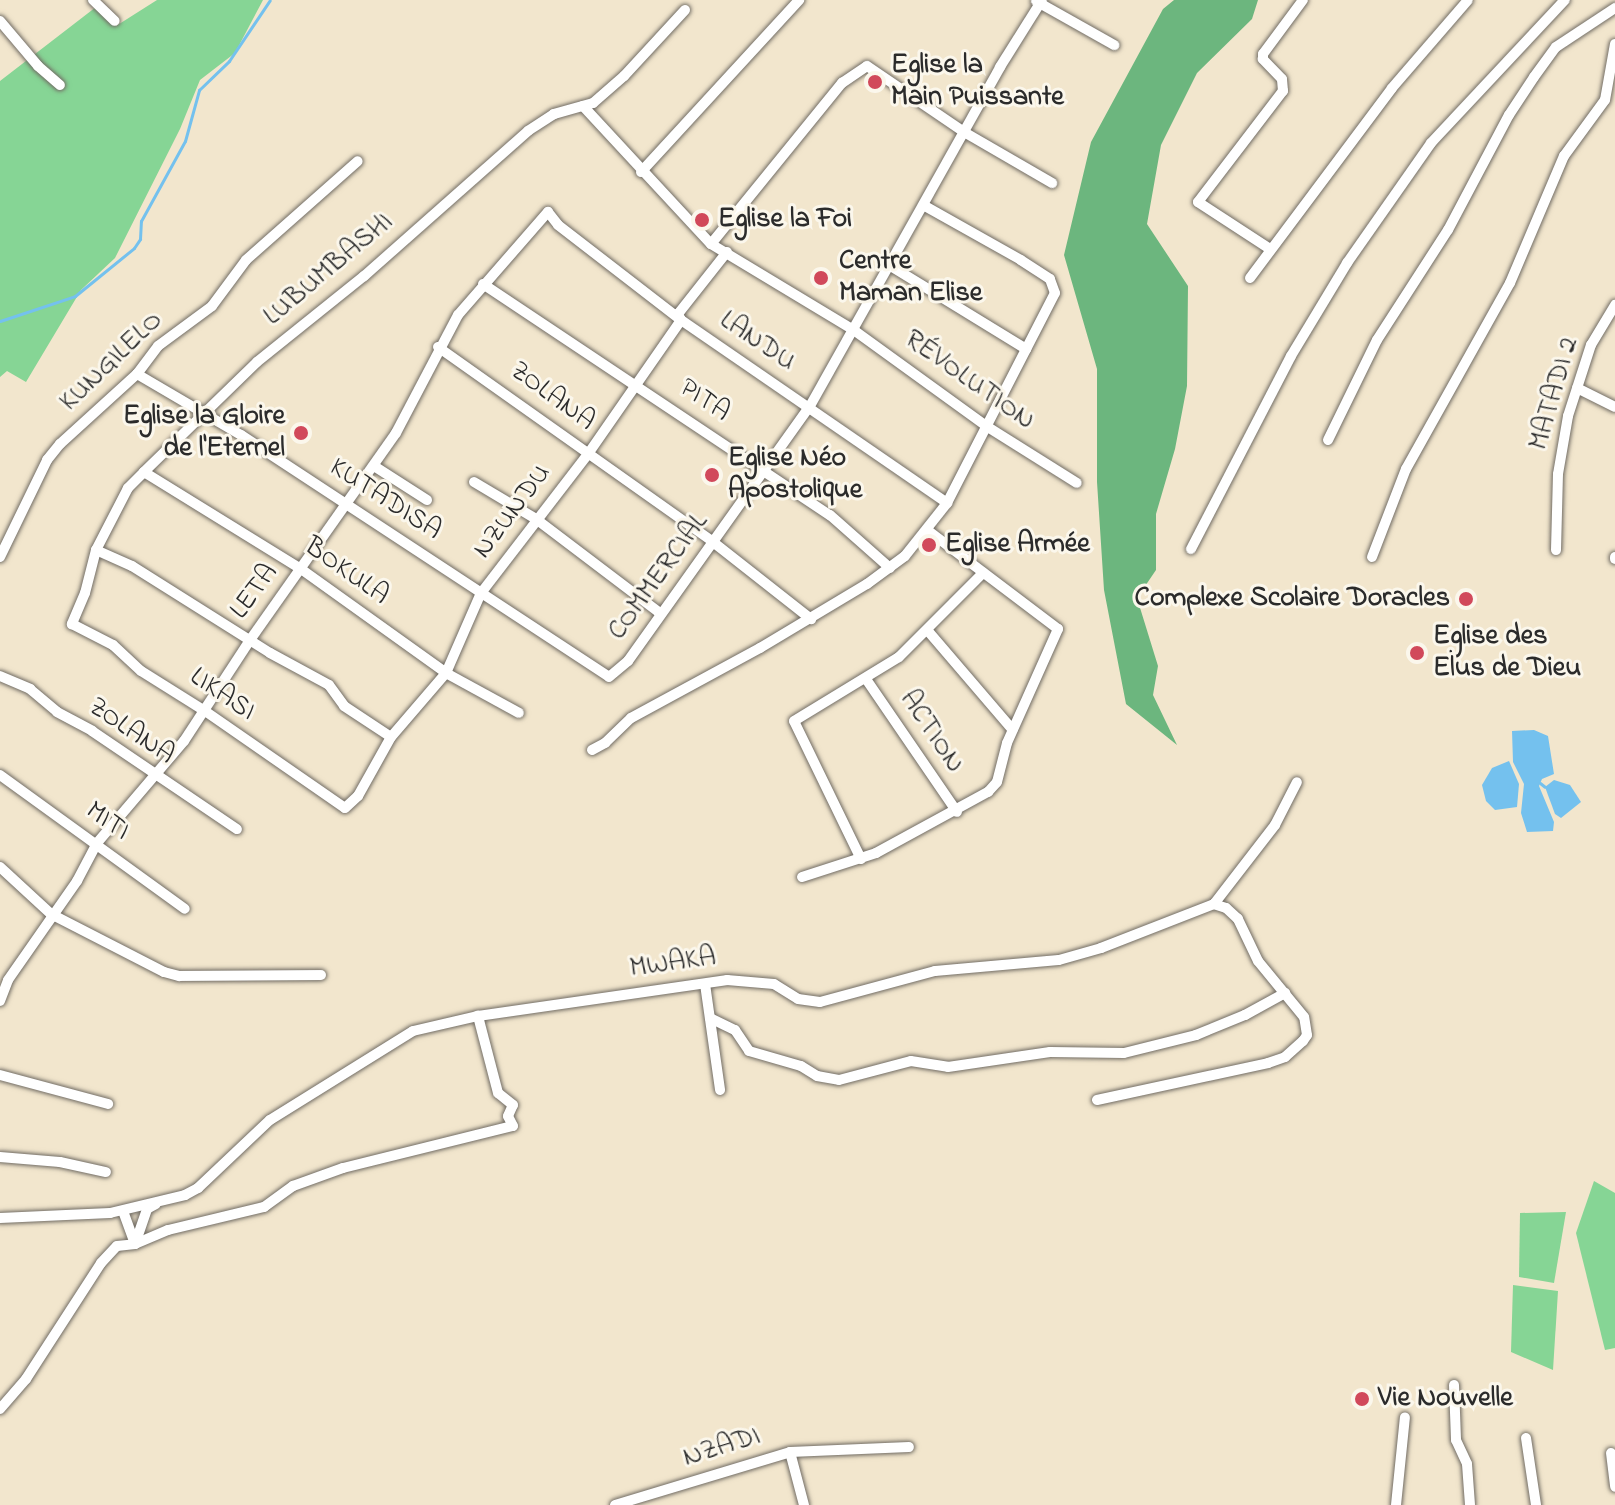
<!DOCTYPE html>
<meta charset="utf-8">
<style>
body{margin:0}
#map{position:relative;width:1615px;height:1505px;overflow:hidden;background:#f2e6cd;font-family:"Indie Flower",sans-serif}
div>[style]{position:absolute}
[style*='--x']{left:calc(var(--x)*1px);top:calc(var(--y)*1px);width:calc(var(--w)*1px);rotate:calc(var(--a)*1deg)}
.green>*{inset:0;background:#86d595}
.forest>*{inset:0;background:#6cb67e}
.water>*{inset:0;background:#74c1ee}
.stream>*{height:3px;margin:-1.5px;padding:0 1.5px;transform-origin:1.5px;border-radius:1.5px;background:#74c1ee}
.roads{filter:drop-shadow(0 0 2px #716c64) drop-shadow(0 0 2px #716c64)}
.minor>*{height:10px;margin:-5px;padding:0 5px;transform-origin:5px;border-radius:5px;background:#fff}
.dots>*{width:22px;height:22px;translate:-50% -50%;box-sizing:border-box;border:4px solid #fbf7ec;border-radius:50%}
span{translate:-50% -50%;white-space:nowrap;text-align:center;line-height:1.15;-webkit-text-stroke:6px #fbf7ec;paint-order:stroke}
.poi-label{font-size:28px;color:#2b2b2b;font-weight:700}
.left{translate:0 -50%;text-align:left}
.right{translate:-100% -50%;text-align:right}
.street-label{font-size:28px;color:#2b2b2b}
</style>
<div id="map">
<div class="green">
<div style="clip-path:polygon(157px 0,263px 0,235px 53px,200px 80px,180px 129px,115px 258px,81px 290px,26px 382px,7px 371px,0 377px,0 81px,96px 7px,116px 26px)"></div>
<div style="clip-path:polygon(1594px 1181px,1615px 1193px,1615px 1348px,1605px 1350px,1576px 1233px)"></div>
<div style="clip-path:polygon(1566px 1212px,1554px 1283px,1519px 1277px,1520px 1213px)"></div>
<div style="clip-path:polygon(1513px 1285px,1558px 1291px,1553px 1370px,1511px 1352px)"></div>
</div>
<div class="forest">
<div style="clip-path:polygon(1174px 0,1258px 0,1252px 19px,1197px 73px,1161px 145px,1147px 224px,1188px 286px,1187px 386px,1175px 449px,1156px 514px,1156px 570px,1137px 598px,1158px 666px,1153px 695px,1177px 745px,1126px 704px,1104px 590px,1097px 482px,1097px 369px,1064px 255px,1091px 142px,1163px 9px)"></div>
</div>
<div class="water">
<div style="clip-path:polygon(1534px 730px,1548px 736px,1554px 774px,1542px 779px,1539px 786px,1554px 822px,1553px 831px,1527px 832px,1521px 813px,1524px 784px,1513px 762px,1512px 731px)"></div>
<div style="clip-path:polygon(1509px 761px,1519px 784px,1517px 807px,1495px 810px,1486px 801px,1482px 785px,1492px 768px)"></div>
<div style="clip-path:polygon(1554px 780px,1570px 785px,1581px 802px,1561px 818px,1555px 814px,1545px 787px)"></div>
</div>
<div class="stream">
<div style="--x:0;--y:321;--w:79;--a:-18.4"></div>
<div style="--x:75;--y:296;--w:76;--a:-39.1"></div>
<div style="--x:134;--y:248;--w:11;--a:-56"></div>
<div style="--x:140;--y:239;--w:18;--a:-87"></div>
<div style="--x:141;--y:221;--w:91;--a:-61.2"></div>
<div style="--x:185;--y:141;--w:53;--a:-74.6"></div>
<div style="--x:199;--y:90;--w:42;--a:-44"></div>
<div style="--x:229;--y:61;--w:73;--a:-56.1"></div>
<div style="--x:1540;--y:783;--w:6;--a:39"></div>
</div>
<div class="roads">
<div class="minor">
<div style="--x:93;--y:0;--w:30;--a:44"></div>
<div style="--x:1036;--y:1;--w:90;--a:29.4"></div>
<div style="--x:685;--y:10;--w:90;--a:132.7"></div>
<div style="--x:624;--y:76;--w:41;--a:138.9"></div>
<div style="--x:593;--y:103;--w:41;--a:164.2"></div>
<div style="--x:554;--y:114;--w:31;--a:147"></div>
<div style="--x:528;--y:131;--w:219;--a:138.5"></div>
<div style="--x:364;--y:276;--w:137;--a:141.2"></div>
<div style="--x:257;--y:362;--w:158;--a:135.8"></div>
<div style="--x:144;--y:472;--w:23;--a:135"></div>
<div style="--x:128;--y:488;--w:70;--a:117.3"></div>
<div style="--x:96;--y:550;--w:44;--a:104.3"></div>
<div style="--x:85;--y:593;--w:34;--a:113"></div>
<div style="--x:72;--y:624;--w:46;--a:27.1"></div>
<div style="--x:113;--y:645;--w:38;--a:43"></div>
<div style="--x:141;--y:671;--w:75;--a:32"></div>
<div style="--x:205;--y:711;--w:170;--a:34.7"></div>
<div style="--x:345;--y:808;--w:18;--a:-43"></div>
<div style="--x:358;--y:796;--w:68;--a:-60.8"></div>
<div style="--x:391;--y:737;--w:84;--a:-49.3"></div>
<div style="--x:446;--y:673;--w:87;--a:-66.4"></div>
<div style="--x:481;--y:593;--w:175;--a:-52.4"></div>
<div style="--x:588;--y:454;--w:163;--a:-55.2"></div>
<div style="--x:681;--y:320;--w:7;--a:-117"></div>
<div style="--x:678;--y:314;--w:79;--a:-51.7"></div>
<div style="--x:0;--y:21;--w:59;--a:49.8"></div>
<div style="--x:38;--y:66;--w:29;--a:41"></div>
<div style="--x:583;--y:106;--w:188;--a:47.2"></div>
<div style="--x:711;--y:244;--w:168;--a:31.1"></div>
<div style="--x:855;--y:331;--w:162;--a:35.9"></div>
<div style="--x:986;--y:426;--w:107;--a:32.1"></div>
<div style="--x:641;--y:172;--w:234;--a:-47.4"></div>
<div style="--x:711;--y:244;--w:208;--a:-50.9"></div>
<div style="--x:842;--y:83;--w:30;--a:-34"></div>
<div style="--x:867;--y:66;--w:117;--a:34.2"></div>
<div style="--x:964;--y:132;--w:102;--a:30.1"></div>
<div style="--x:1270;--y:249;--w:86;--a:-146.9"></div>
<div style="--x:1198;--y:202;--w:140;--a:-52.6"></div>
<div style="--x:1283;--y:91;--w:12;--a:-95"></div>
<div style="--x:1282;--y:79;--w:28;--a:-134"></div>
<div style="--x:1263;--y:59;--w:5;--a:-90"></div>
<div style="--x:1263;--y:54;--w:67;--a:-53.5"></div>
<div style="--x:889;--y:265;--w:161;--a:31.5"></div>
<div style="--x:1250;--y:278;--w:237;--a:-53.2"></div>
<div style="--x:1392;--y:88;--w:116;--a:-49.2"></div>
<div style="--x:483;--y:284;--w:417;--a:33.7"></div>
<div style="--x:830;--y:515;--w:80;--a:41.5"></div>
<div style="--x:438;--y:347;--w:337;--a:35.3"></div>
<div style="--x:713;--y:542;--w:125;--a:38.2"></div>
<div style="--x:137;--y:374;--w:121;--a:30.4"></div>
<div style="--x:241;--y:435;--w:440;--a:33.3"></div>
<div style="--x:609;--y:677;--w:25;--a:-40"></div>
<div style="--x:628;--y:661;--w:313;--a:-54.5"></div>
<div style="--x:810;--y:406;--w:389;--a:-60.7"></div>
<div style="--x:1000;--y:67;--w:79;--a:-57.9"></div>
<div style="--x:1577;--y:388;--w:42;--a:26.6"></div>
<div style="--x:1328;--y:440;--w:111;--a:-63.9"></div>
<div style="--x:1377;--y:340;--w:131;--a:-57.2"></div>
<div style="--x:1448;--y:230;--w:130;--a:-62.1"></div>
<div style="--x:1509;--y:115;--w:45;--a:-56.7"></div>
<div style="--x:1534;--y:77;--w:37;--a:-54"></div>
<div style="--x:1556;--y:47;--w:71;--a:-33.5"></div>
<div style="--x:374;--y:466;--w:63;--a:32.7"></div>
<div style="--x:144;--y:472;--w:185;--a:31.7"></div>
<div style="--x:301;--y:569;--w:178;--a:35.6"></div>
<div style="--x:446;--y:673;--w:83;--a:28.7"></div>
<div style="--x:474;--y:482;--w:72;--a:30.8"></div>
<div style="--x:536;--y:519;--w:156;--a:37.2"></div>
<div style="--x:1191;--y:549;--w:217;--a:-62.6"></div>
<div style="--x:1291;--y:356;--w:109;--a:-58.9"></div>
<div style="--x:1347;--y:263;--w:146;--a:-55"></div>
<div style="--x:1431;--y:143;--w:196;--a:-46.9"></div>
<div style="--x:96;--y:550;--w:39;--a:24"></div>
<div style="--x:132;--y:566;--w:163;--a:32.2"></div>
<div style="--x:270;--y:653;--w:67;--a:28.5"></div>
<div style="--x:329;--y:685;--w:26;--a:54"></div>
<div style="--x:344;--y:706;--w:56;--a:33.4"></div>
<div style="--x:1556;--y:550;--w:76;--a:-88.5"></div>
<div style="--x:1558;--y:474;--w:59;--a:-80.2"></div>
<div style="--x:1568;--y:416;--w:75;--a:-72.1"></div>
<div style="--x:1591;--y:345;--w:47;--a:-59"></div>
<div style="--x:0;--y:557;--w:108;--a:-64.1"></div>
<div style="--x:47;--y:460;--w:21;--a:-51"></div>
<div style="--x:60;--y:444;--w:104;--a:-42.3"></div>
<div style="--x:137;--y:374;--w:35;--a:-53"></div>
<div style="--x:158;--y:346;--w:67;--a:-36.5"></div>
<div style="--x:212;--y:306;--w:57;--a:-53.5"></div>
<div style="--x:246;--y:260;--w:149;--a:-41.5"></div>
<div style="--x:1372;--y:557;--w:94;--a:-68.9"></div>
<div style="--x:1406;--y:469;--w:213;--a:-60.8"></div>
<div style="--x:1510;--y:283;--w:138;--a:-67"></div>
<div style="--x:1564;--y:156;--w:69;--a:-53.8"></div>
<div style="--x:1605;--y:100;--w:57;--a:-79.9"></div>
<div style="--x:1615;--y:557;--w:2;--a:90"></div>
<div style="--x:928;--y:631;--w:130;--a:49.4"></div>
<div style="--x:0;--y:676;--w:33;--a:23"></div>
<div style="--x:30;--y:689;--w:35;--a:40"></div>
<div style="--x:57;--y:712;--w:40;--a:28"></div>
<div style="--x:92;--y:731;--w:175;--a:34.1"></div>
<div style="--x:866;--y:679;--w:161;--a:55.6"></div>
<div style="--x:592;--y:750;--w:15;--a:-28"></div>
<div style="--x:605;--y:743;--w:36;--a:-44"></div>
<div style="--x:631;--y:718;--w:147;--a:-28.5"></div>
<div style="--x:760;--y:648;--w:125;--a:-30.9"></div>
<div style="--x:867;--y:584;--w:47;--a:-36.4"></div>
<div style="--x:905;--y:556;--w:68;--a:-51.6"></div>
<div style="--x:947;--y:503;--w:236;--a:-62.8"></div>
<div style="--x:1055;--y:293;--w:15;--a:-110"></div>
<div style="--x:1050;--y:279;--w:35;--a:-147"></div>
<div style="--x:1021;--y:260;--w:112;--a:-150.7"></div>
<div style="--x:0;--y:775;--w:228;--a:35.9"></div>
<div style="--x:861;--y:859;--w:153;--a:-115.9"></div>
<div style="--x:794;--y:721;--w:123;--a:-31.4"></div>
<div style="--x:899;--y:657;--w:119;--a:-45"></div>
<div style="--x:0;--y:867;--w:69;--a:42.7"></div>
<div style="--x:51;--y:914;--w:127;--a:27.2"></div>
<div style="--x:164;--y:972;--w:16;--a:15"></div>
<div style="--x:179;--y:976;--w:142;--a:-0.4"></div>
<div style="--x:802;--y:877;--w:78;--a:-18"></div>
<div style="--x:876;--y:853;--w:128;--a:-28.6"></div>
<div style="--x:988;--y:792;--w:13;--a:-48"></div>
<div style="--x:997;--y:782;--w:40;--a:-75.6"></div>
<div style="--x:1007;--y:743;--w:125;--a:-65.9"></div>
<div style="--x:1058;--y:629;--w:164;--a:-142.9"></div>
<div style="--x:705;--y:984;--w:107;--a:81.9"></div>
<div style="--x:0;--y:1001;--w:22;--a:-69"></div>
<div style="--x:8;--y:980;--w:121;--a:-55.1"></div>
<div style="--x:77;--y:881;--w:43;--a:-62.2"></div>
<div style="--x:97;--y:843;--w:134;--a:-49.5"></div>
<div style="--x:184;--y:741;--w:121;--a:-56.8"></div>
<div style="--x:250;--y:640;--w:253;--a:-54.8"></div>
<div style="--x:396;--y:433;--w:133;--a:-62.3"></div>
<div style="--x:458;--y:315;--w:137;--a:-48.9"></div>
<div style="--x:548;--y:212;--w:16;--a:52"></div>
<div style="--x:558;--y:225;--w:155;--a:37.7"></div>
<div style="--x:681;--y:320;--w:323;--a:34.5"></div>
<div style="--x:710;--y:1018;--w:28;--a:26"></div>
<div style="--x:735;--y:1030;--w:25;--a:56"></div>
<div style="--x:749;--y:1051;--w:54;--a:16.1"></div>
<div style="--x:801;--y:1066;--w:19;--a:32"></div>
<div style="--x:817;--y:1076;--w:22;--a:10"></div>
<div style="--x:839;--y:1080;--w:74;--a:-14.8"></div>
<div style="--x:911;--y:1061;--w:37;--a:9"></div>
<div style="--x:948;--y:1067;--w:103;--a:-8.4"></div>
<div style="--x:1050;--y:1052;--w:74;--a:0.8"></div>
<div style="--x:1124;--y:1053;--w:74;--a:-14"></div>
<div style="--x:1196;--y:1035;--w:53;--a:-22.2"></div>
<div style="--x:1245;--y:1015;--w:46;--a:-28.8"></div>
<div style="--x:0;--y:1075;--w:112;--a:15"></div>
<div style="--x:1097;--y:1100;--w:175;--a:-12.2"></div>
<div style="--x:1268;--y:1063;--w:18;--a:-19"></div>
<div style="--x:1285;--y:1057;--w:24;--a:-42"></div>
<div style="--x:1303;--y:1041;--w:7;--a:-56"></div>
<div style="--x:1307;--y:1035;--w:18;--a:-99"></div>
<div style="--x:1304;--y:1017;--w:72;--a:-129.4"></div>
<div style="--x:1258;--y:961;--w:47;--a:-115.5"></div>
<div style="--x:1238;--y:919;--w:16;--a:-137"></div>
<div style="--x:1226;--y:908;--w:13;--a:-162"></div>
<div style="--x:0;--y:1157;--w:60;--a:4.8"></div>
<div style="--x:60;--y:1162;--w:47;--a:12.3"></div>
<div style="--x:123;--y:1211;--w:35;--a:70"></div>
<div style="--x:0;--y:1218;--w:110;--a:-2.6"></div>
<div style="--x:110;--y:1213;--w:77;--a:-13.5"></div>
<div style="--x:185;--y:1195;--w:15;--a:-28"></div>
<div style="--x:198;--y:1188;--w:99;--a:-43.4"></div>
<div style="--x:270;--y:1120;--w:168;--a:-31.9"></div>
<div style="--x:413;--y:1031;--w:67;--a:-13"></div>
<div style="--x:478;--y:1016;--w:252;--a:-8.2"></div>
<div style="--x:727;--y:980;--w:47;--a:4.9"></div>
<div style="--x:774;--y:984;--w:28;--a:32"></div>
<div style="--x:798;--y:999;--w:22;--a:8"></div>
<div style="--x:820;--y:1002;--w:119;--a:-15.1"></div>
<div style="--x:935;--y:971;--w:124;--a:-5.1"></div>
<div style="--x:1059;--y:960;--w:44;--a:-15.9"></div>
<div style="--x:1101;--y:948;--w:121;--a:-21.3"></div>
<div style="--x:1214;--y:904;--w:100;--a:-52.3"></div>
<div style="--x:1275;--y:825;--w:48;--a:-62.9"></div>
<div style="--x:135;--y:1244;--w:37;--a:-71"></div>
<div style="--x:147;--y:1209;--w:10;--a:-29"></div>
<div style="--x:1454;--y:1385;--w:55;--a:87.9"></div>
<div style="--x:1456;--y:1440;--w:26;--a:65"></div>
<div style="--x:1467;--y:1464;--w:41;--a:85.8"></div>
<div style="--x:0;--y:1409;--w:40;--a:-49"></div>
<div style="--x:26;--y:1379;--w:138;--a:-57.1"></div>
<div style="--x:101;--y:1263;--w:23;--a:-47"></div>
<div style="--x:117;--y:1246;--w:18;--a:-6"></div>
<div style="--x:135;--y:1244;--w:36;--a:-23"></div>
<div style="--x:168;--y:1230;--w:99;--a:-13.5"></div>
<div style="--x:264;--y:1207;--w:36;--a:-36"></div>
<div style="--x:293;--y:1186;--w:53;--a:-19.8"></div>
<div style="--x:343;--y:1168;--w:175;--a:-13.9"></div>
<div style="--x:513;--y:1126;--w:11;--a:-117"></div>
<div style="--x:508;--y:1116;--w:12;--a:-66"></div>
<div style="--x:513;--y:1105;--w:19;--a:-141"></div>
<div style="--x:498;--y:1093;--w:80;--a:-104.6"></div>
<div style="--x:1526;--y:1438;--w:68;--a:81.5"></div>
<div style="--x:790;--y:1452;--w:119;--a:-2.4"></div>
<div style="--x:1611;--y:1453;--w:34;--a:83"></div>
<div style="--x:615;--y:1505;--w:183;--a:-16.8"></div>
<div style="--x:790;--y:1452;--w:55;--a:75.2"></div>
<div style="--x:1396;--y:1505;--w:88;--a:-84.2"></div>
</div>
</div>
<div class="dots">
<div style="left:875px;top:82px;background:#d1495b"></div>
<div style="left:702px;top:220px;background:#d1495b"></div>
<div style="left:821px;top:278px;background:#d1495b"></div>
<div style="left:301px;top:433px;background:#d1495b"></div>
<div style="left:712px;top:475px;background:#d1495b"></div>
<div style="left:929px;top:545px;background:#d1495b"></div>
<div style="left:1466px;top:599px;background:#d1495b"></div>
<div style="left:1417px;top:653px;background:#d1495b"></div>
<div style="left:1362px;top:1399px;background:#d1495b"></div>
</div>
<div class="poi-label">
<span class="left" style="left:891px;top:82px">Eglise la<br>Main Puissante</span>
<span class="left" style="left:718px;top:220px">Eglise la Foi</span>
<span class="left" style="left:839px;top:278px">Centre<br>Maman Elise</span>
<span class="right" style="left:285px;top:433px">Eglise la Gloire<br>de l'Eternel</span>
<span class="left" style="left:728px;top:475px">Eglise Néo<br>Apostolique</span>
<span class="left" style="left:945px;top:545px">Eglise Armée</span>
<span class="right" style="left:1450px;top:599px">Complexe Scolaire Doracles</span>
<span class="left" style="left:1433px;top:653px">Eglise des<br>Elus de Dieu</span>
<span class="left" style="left:1378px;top:1399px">Vie Nouvelle</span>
</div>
<div class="street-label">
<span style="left:329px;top:270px;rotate:-40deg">LUBUMBASHI</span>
<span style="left:757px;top:342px;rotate:34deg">LANDU</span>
<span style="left:112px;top:362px;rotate:-44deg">KUNGILELO</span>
<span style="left:969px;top:381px;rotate:35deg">RÉVOLUTION</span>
<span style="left:1555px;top:394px;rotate:-74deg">MATADI 2</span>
<span style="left:552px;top:397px;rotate:36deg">ZOLANA</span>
<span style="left:704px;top:401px;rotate:34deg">PITA</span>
<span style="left:385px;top:500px;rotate:33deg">KUTADISA</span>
<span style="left:513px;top:512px;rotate:-53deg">NZUNDU</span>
<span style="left:346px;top:572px;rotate:35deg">BOKULA</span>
<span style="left:659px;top:577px;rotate:-54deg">COMMERCIAL</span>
<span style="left:255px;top:592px;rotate:-54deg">LETA</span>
<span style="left:222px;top:695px;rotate:34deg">LIKASI</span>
<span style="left:131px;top:732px;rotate:34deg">ZOLANA</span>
<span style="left:931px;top:732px;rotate:56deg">ACTION</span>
<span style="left:107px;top:822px;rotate:35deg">MITI</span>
<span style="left:673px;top:964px;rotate:-8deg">MWAKA</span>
<span style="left:722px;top:1448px;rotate:-17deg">NZADI</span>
</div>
</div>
